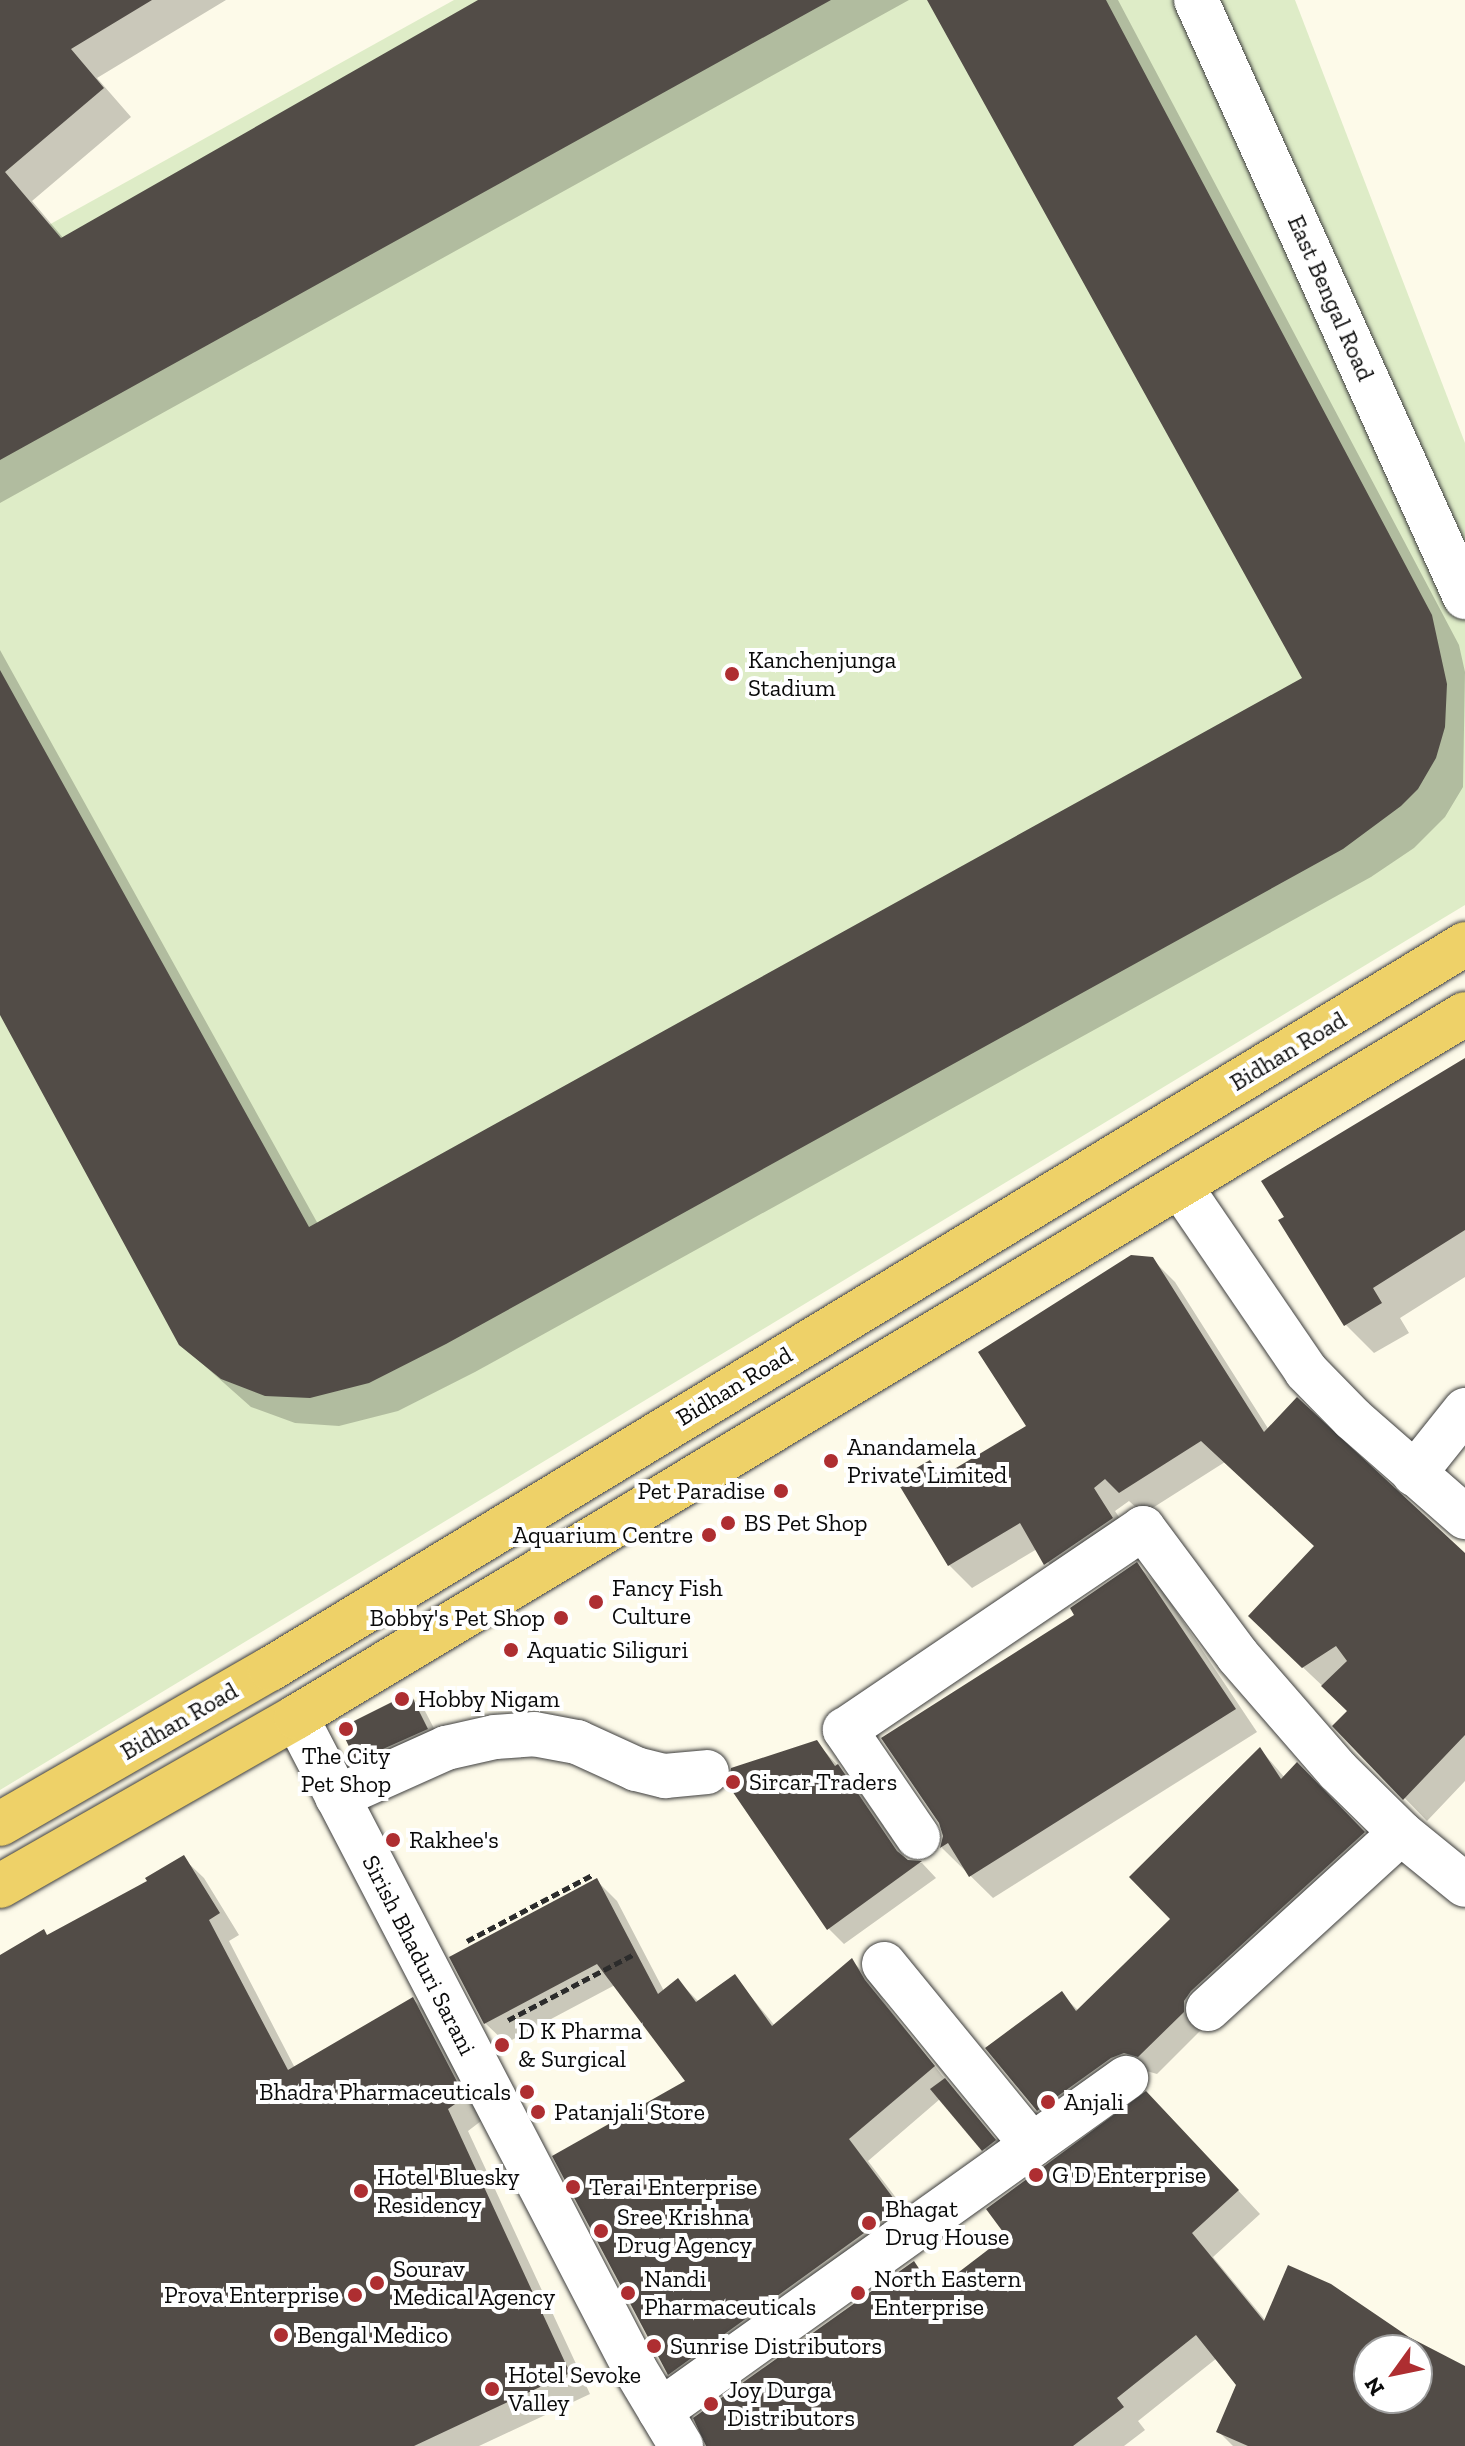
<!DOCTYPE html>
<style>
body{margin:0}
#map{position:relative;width:1465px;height:2446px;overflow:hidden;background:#fdfae9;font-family:"Zilla Slab",serif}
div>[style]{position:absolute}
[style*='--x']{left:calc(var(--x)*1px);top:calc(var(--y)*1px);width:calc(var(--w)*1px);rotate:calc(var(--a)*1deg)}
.pitch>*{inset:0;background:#deecc7}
.shadow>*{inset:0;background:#0003}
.building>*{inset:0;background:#524c47}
.path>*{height:5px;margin-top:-2.5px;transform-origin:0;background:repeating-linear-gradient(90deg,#2c2c2c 0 8px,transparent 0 12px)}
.roads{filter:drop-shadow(0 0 2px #3d3d3d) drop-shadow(0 0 2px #3d3d3d)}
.minor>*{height:44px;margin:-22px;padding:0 22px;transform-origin:22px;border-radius:22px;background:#fff}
.major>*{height:44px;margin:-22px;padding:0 22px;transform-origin:22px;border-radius:22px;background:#eed168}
.dots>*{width:22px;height:22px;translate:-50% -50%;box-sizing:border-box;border:4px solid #fff;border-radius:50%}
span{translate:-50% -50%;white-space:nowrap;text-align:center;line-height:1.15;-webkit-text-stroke:8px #fff;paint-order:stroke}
.street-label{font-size:24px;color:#0a0a0a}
.poi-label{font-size:24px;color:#0a0a0a}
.left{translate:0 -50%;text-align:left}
.right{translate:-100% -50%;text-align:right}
.north{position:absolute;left:1353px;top:2334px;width:80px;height:80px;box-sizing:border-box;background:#fff;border:2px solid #9d9d9d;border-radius:50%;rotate:237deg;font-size:22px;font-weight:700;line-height:32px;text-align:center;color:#0a0a0a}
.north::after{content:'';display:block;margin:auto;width:28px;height:36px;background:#ae2e31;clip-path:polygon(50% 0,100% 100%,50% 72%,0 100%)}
</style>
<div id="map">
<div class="pitch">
<div style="clip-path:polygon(454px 0,1295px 0,1465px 443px,1465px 905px,0 1790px,0 252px)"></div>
</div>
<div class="shadow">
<div style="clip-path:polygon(0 0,226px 0,97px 78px,131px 117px,32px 201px,64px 239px,482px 0,909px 0,0 503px)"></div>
<div style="clip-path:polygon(929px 0,1118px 0,1459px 645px,1465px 672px,1463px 787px,1445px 817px,1414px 848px,1371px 877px,475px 1372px,398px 1411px,339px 1426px,295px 1423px,251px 1407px,180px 1344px,0 1011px,0 650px,318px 1224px,1305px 679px)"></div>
<div style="clip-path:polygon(1465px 1060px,1465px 1277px,1400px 1318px,1409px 1333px,1374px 1353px,1346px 1325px)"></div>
<div style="clip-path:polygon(1152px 1259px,1175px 1282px,1269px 1430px,1465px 1556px,1465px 1781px,1427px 1821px,1335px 1726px,1349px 1711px,1273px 1639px,1316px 1547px,1225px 1462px,1143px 1514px,1129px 1501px,1115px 1511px,1135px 1541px,1068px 1586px,1037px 1549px,972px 1588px,949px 1565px,930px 1462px,945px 1478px,1029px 1427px)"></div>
<div style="clip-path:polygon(1137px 1565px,1160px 1587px,1257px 1732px,993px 1898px,942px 1848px,945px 1836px,1077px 1616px)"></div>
<div style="clip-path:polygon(410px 1695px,425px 1711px,442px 1744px,373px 1775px,358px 1760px)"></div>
<div style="clip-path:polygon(816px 1742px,853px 1782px,908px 1862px,922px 1863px,936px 1878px,844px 1944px,829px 1929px,730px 1784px)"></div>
<div style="clip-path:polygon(1260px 1749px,1285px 1778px,1297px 1765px,1381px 1851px,1202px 2019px,1201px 2030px,1157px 2074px,1143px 2070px,1056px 2128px,1038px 2110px,1061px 1994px,1079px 2011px,1172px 1919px)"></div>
<div style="clip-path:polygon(183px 1858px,204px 1878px,239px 1935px,229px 1941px,295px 2068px,413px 1999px,434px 2020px,485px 2118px,468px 2131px,590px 2394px,479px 2446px,0 2446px,0 1957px,48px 1937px,150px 1882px)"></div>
<div style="clip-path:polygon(597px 1881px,617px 1901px,664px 1991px,678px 1981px,699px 2002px,735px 1977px,775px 2026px,852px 1961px,872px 1981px,885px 2003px,952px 2088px,1017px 2164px,1006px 2172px,940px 2099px,868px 2161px,919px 2228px,689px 2394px,669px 2374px,688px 2082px,615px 1985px,506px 2043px,485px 2023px)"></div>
<div style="clip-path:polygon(evenodd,1169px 2116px,1260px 2214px,1213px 2257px,1266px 2321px,1408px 2339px,1465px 2369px,1465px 2446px,1233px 2446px,1218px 2431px,1239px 2384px,1217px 2358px,1138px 2421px,1145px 2430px,1124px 2446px,707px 2446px,913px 2263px,939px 2290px,1169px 2116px,1369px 2350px,1417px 2350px,1417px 2398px,1369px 2398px,1369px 2350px)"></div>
</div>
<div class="building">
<div style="clip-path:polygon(0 0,152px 0,71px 49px,104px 88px,5px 172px,61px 238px,478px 0,831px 0,0 460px)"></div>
<div style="clip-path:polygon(927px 0,1106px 0,1432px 615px,1447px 684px,1445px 727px,1436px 758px,1418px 789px,1401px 806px,1343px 849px,446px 1344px,369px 1383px,310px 1398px,265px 1396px,221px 1379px,179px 1345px,0 1015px,0 670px,309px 1227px,1302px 678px)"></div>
<div style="clip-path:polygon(1465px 1058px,1465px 1230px,1373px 1288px,1382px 1303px,1344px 1326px,1278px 1220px,1284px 1217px,1261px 1181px)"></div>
<div style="clip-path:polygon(1131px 1255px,1153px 1257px,1264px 1432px,1297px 1397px,1465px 1553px,1465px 1735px,1403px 1800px,1332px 1726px,1347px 1711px,1321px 1686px,1347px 1661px,1336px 1646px,1302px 1668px,1248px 1616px,1314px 1546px,1201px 1441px,1119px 1493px,1105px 1479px,1094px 1488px,1113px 1518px,1044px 1565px,1020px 1523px,948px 1566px,896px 1480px,930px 1460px,941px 1477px,1026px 1426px,978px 1352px)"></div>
<div style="clip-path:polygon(1137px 1562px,1236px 1709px,969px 1877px,948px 1843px,940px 1848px,943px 1836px,939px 1823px,881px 1738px,1074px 1615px,1070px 1608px)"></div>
<div style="clip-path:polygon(410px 1693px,428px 1729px,356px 1761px,340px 1728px)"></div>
<div style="clip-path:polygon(817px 1740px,835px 1766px,838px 1764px,897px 1851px,908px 1860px,922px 1861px,827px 1930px,728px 1785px,731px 1768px)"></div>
<div style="clip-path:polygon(1260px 1747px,1281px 1779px,1297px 1762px,1365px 1832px,1191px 1991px,1184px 2001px,1184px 2012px,1138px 2057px,1124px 2053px,1111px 2058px,1037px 2111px,985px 2048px,1062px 1991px,1076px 2011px,1170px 1919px,1129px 1877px)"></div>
<div style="clip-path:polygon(184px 1855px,220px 1913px,209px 1920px,288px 2070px,413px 1997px,465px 2097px,448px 2109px,570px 2373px,414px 2446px,0 2446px,0 1955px,44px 1929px,47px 1935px,147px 1881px,145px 1878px)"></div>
<div style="clip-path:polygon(597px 1878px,658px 1994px,678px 1978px,696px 2002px,735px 1974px,772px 2026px,852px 1958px,865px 1980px,935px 2066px,849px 2139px,900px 2207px,668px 2375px,552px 2156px,685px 2081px,597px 1964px,484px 2024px,449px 1957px)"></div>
<div style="clip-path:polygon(945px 2078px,996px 2140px,982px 2151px,930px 2089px)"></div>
<div style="clip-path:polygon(evenodd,1146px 2091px,1239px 2190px,1192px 2233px,1264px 2321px,1288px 2265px,1331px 2284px,1409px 2337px,1465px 2366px,1465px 2446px,1248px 2446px,1216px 2432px,1236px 2385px,1196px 2335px,1117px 2398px,1124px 2407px,1073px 2446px,706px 2446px,693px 2418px,914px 2261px,934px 2291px,1006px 2236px,986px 2209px,1146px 2091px,1369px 2350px,1417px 2350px,1417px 2398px,1369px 2398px,1369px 2350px)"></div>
</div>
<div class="path">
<div style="--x:467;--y:1941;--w:141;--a:-27.8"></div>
<div style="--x:508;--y:2020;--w:142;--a:-27.6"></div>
</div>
<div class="roads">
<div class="minor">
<div style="--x:1196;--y:0;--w:655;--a:65.74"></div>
<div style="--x:1180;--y:1186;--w:224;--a:55.7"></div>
<div style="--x:1306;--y:1371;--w:67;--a:45.6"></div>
<div style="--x:1353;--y:1419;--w:149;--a:41.2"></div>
<div style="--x:1414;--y:1474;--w:82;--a:-51.4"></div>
<div style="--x:296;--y:1717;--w:735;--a:62.53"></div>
<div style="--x:635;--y:2369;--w:90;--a:59.1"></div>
<div style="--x:337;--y:1797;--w:120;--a:-24.2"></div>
<div style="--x:446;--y:1748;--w:50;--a:-12.7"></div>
<div style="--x:495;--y:1737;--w:39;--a:-4"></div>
<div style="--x:534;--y:1734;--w:44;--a:10.5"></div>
<div style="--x:577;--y:1742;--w:65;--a:24.6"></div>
<div style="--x:636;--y:1769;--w:30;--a:14"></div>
<div style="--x:665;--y:1776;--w:42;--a:-5.4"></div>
<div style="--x:918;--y:1837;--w:130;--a:-124.3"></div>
<div style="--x:845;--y:1730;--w:360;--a:-34.1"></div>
<div style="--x:1143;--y:1528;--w:159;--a:53.4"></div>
<div style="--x:1238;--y:1656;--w:152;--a:49"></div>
<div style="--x:1338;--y:1771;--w:88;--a:44.5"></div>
<div style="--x:1401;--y:1833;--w:82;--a:39.1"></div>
<div style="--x:884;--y:1964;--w:234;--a:50.7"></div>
<div style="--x:1208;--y:2009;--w:261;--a:-42.4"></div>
<div style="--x:660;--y:2411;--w:573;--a:-35.55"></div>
</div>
<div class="major">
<div style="--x:0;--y:1824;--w:311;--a:-29.9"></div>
<div style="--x:270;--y:1669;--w:1398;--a:-31.24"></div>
<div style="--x:0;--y:1886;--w:341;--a:-29.7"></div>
<div style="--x:296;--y:1717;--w:1364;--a:-31.02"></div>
</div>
</div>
<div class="dots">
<div style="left:732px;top:674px;background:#ae2e31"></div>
<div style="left:831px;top:1461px;background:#ae2e31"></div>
<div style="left:781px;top:1491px;background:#ae2e31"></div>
<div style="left:728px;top:1523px;background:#ae2e31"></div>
<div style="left:709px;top:1535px;background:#ae2e31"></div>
<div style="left:596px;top:1602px;background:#ae2e31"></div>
<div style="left:561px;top:1618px;background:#ae2e31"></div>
<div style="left:511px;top:1650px;background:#ae2e31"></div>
<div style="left:402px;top:1699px;background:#ae2e31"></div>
<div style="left:346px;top:1729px;background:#ae2e31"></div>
<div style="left:733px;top:1782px;background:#ae2e31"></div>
<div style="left:393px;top:1840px;background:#ae2e31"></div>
<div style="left:502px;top:2045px;background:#ae2e31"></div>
<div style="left:527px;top:2092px;background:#ae2e31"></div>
<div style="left:1048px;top:2102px;background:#ae2e31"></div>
<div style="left:538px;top:2112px;background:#ae2e31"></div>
<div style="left:1036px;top:2175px;background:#ae2e31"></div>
<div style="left:573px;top:2187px;background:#ae2e31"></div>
<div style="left:361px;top:2191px;background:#ae2e31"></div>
<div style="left:869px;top:2223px;background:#ae2e31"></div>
<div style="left:601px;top:2231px;background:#ae2e31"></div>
<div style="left:377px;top:2283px;background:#ae2e31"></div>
<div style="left:628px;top:2293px;background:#ae2e31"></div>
<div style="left:858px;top:2293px;background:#ae2e31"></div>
<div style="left:355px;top:2295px;background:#ae2e31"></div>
<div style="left:281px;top:2335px;background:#ae2e31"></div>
<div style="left:654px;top:2346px;background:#ae2e31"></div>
<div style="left:492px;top:2389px;background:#ae2e31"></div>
<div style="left:711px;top:2404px;background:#ae2e31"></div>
</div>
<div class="street-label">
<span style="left:1331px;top:298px;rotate:66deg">East Bengal Road</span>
<span style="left:1288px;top:1051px;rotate:-31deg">Bidhan Road</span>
<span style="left:734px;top:1386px;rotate:-31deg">Bidhan Road</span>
<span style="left:179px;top:1721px;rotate:-30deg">Bidhan Road</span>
<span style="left:419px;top:1955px;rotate:63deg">Sirish Bhaduri Sarani</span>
</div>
<div class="poi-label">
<span class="left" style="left:748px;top:674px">Kanchenjunga<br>Stadium</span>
<span class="left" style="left:847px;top:1461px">Anandamela<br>Private Limited</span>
<span class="right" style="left:765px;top:1491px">Pet Paradise</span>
<span class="left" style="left:744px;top:1523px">BS Pet Shop</span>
<span class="right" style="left:693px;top:1535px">Aquarium Centre</span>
<span class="left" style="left:612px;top:1602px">Fancy Fish<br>Culture</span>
<span class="right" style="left:545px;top:1618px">Bobby's Pet Shop</span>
<span class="left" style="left:527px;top:1650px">Aquatic Siliguri</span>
<span class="left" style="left:418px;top:1699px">Hobby Nigam</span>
<span style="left:346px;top:1770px">The City<br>Pet Shop</span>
<span class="left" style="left:749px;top:1782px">Sircar Traders</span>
<span class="left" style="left:409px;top:1840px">Rakhee's</span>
<span class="left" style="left:518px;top:2045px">D K Pharma<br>&amp; Surgical</span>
<span class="right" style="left:511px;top:2092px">Bhadra Pharmaceuticals</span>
<span class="left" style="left:1064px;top:2102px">Anjali</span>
<span class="left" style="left:554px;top:2112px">Patanjali Store</span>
<span class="left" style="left:1052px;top:2175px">G D Enterprise</span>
<span class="left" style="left:377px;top:2191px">Hotel Bluesky<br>Residency</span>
<span class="left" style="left:589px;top:2187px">Terai Enterprise</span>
<span class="left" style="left:885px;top:2223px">Bhagat<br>Drug House</span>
<span class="left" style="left:617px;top:2231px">Sree Krishna<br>Drug Agency</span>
<span class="left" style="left:393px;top:2283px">Sourav<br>Medical Agency</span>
<span class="left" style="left:644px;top:2293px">Nandi<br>Pharmaceuticals</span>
<span class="left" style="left:874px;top:2293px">North Eastern<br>Enterprise</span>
<span class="right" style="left:339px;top:2295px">Prova Enterprise</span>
<span class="left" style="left:297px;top:2335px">Bengal Medico</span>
<span class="left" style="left:670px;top:2346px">Sunrise Distributors</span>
<span class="left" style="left:508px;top:2389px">Hotel Sevoke<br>Valley</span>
<span class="left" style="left:727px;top:2404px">Joy Durga<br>Distributors</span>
</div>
<div class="north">N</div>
</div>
